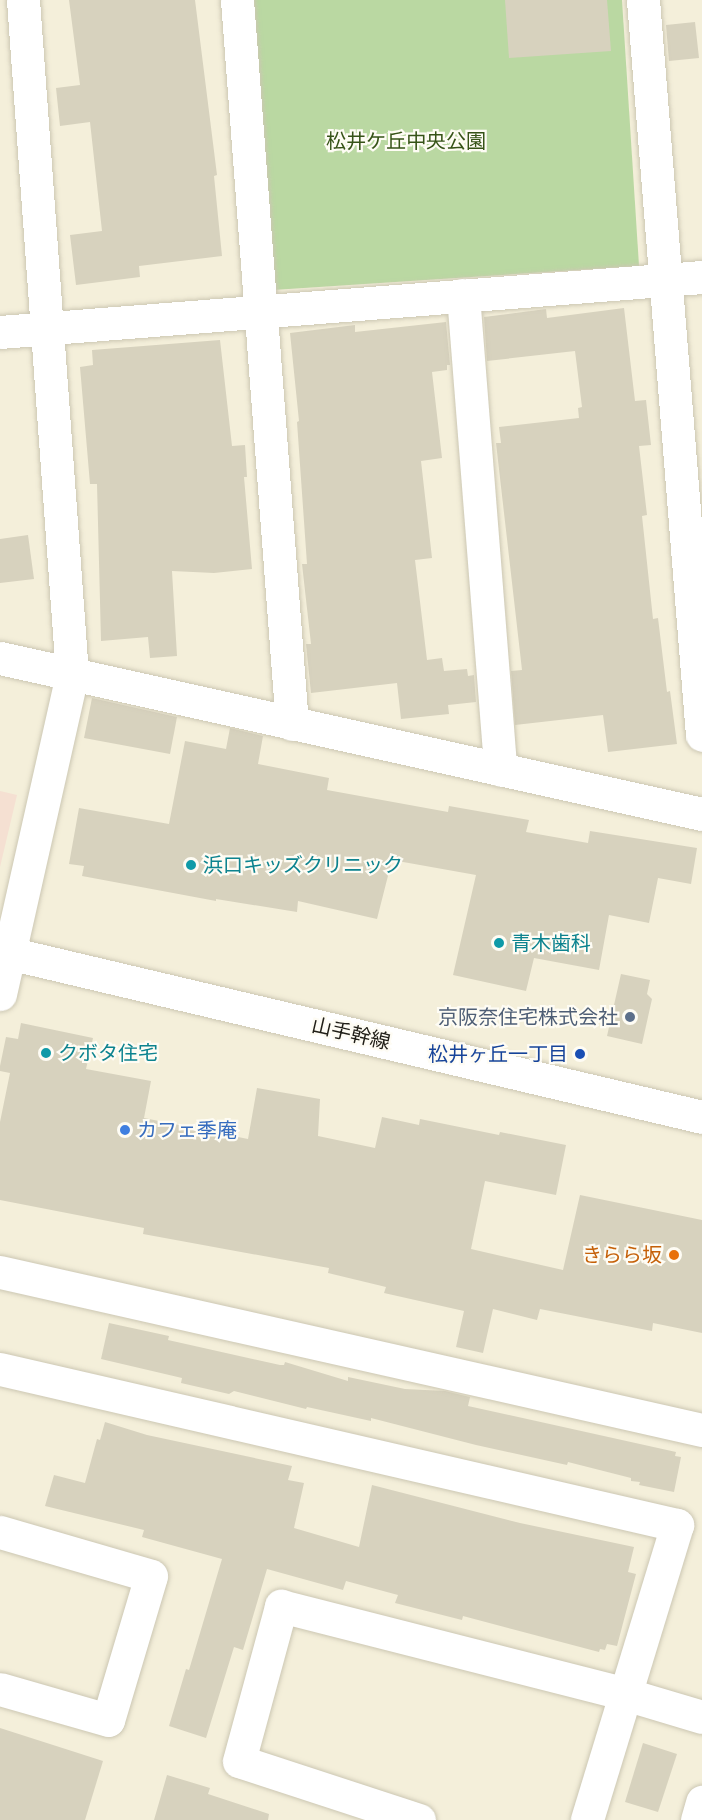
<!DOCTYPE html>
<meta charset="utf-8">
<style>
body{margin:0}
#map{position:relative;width:702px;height:1820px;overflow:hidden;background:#f4efda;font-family:Arial,"Noto Sans JP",sans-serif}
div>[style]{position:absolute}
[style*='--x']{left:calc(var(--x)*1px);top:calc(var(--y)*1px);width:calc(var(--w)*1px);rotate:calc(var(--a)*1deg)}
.commercial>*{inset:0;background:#f5e0d2}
.green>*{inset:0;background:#bad8a2}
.building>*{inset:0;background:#d7d2be}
.roads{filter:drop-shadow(0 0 2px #ccc7b3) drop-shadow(0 0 2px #ccc7b3)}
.minor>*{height:33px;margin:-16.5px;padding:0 16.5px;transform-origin:16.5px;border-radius:16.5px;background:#fff}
.dots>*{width:16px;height:16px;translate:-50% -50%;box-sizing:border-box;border:3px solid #fefcf4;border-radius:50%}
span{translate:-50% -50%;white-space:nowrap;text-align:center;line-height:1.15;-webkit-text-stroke:4.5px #fefcf4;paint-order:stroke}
.park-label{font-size:20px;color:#365317}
.culture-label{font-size:20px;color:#0d838f}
.left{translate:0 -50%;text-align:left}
.service-label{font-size:20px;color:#4e5e75}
.right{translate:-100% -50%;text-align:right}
.street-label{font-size:20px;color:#201e17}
.transit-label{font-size:20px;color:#164399}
.shop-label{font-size:20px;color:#366cbe}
.food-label{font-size:20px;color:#c56008}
</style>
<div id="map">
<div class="commercial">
<div style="clip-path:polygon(0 791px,17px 795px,0 867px)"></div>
</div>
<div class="green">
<div style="clip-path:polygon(254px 0,622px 0,639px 266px,273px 290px)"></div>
</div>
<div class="building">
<div style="clip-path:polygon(69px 0,195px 0,217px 175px,214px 176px,222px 256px,139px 266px,140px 277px,76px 285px,70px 235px,102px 231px,90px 122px,60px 126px,56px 88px,80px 85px)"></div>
<div style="clip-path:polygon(505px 0,607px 0,611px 51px,509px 58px)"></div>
<div style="clip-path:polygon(695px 22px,699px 58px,669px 61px,666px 25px)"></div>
<div style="clip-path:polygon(624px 308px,635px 401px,646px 400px,651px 445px,639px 446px,647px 515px,642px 516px,653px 619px,658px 618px,667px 692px,670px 691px,677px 744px,608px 752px,603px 715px,515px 725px,511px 671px,522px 670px,496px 443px,501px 443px,499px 427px,579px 418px,578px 408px,582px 407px,575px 351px,487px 361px,484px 317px,546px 309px,547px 318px)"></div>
<div style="clip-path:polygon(446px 322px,450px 365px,447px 365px,447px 370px,432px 372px,442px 458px,421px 461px,432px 558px,415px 560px,427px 660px,442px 658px,444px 671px,467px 669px,468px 676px,474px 675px,476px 702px,448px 705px,449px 714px,401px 719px,397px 683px,311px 693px,306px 644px,311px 644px,302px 564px,307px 564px,297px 422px,299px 421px,290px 333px,355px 325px,355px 332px)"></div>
<div style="clip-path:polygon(220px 340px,232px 446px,245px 445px,247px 477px,244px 477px,252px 569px,214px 573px,172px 571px,177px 656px,150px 658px,148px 637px,101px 641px,97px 484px,90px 484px,80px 367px,93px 365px,92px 350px)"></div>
<div style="clip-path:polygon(28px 535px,34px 579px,0 583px,0 539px)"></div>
<div style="clip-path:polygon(92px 698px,177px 717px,170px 754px,84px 738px)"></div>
<div style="clip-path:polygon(230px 728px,263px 736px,258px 764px,329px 778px,327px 790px,448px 812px,449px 806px,529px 820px,526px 832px,588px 843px,590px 831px,697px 848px,691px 884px,658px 878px,649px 923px,609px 915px,599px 970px,534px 958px,526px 991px,453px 975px,476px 875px,392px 860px,377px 919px,298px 901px,297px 912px,216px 899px,216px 901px,82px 876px,84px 866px,69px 864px,79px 808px,169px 824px,185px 741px,226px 749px)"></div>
<div style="clip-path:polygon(621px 974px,650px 980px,647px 994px,652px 999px,642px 1044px,607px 1036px)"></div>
<div style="clip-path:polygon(21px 1023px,93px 1038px,86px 1069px,151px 1081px,144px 1118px,248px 1139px,257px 1088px,320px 1099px,318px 1136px,375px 1148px,382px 1117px,419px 1125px,420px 1119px,499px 1135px,500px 1132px,566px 1145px,556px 1195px,485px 1181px,471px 1249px,563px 1270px,580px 1195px,702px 1220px,702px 1333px,653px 1323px,652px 1331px,540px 1309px,537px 1320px,493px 1309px,483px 1353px,456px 1347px,464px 1311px,384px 1293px,386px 1287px,328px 1273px,329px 1268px,143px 1234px,144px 1228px,0 1200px,0 1122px,10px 1073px,0 1071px,0 1066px,6px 1037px,18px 1039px)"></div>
<div style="clip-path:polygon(109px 1323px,169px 1336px,168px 1340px,280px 1365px,284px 1365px,285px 1362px,348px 1381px,348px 1377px,405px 1389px,445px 1391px,470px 1397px,468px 1406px,676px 1452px,675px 1456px,681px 1457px,674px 1492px,639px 1485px,640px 1482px,631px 1481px,631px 1478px,568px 1462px,567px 1465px,476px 1445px,371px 1418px,371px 1421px,307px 1407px,306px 1409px,234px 1391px,229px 1394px,181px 1383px,182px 1378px,101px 1359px)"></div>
<div style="clip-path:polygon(105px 1422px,147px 1435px,292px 1466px,288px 1480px,304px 1483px,294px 1528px,359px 1547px,372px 1485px,520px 1523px,634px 1547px,628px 1572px,636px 1574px,617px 1646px,607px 1644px,605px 1650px,600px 1649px,599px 1652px,463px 1616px,462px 1620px,395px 1603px,398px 1595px,346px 1581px,343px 1590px,267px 1569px,243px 1650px,234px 1647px,206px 1738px,169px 1726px,186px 1669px,189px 1670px,222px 1559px,142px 1537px,144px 1530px,45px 1506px,54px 1475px,85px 1483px,97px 1439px,100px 1440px)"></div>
<div style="clip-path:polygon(0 1728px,103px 1761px,85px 1820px,0 1820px)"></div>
<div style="clip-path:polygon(643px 1743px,677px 1754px,658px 1812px,625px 1802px)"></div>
<div style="clip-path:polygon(167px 1775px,210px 1788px,208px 1794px,269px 1814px,268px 1820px,154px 1820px)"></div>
</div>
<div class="roads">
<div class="minor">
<div style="--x:237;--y:0;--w:726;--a:85.66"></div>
<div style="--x:643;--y:0;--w:737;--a:85.41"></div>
<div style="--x:463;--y:295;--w:476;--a:85.5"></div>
<div style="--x:0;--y:332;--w:704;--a:-4.48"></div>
<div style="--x:0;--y:658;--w:719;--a:12.53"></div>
<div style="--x:0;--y:951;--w:721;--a:13.3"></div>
<div style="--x:0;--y:994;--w:328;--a:-77.3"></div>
<div style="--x:72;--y:674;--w:676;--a:-94.16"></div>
<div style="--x:0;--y:1272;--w:720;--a:12.68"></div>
<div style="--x:0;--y:1369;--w:695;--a:12.98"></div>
<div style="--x:677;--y:1525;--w:308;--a:107"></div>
<div style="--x:0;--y:1532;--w:157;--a:16.2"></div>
<div style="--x:151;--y:1576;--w:150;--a:106.6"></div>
<div style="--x:108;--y:1720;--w:112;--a:-164"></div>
<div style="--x:419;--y:1820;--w:189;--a:-161.9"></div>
<div style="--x:239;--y:1761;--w:161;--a:-74.8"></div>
<div style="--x:281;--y:1606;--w:355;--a:14.3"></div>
<div style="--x:625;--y:1694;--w:80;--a:16.6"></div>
<div style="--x:697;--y:1820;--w:19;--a:-74"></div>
</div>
</div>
<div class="dots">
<div style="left:191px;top:865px;background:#0f9aa8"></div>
<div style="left:499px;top:943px;background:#0f9aa8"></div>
<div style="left:630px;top:1017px;background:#5c6f8a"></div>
<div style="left:46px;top:1053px;background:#0f9aa8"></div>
<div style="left:580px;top:1054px;background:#1a4fb4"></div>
<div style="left:125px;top:1130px;background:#3f7fe0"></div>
<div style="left:674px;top:1255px;background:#e8710a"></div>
</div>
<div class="park-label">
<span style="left:406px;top:141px">松井ケ丘中央公園</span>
</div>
<div class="culture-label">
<span class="left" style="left:203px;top:865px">浜口キッズクリニック</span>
<span class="left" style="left:511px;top:943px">青木歯科</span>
<span class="left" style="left:58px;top:1053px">クボタ住宅</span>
</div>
<div class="service-label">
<span class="right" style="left:618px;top:1017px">京阪奈住宅株式会社</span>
</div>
<div class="street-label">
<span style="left:351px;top:1034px;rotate:13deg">山手幹線</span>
</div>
<div class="transit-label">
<span class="right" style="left:568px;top:1054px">松井ヶ丘一丁目</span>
</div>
<div class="shop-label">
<span class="left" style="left:137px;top:1130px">カフェ季庵</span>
</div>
<div class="food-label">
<span class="right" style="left:662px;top:1255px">きらら坂</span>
</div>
</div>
